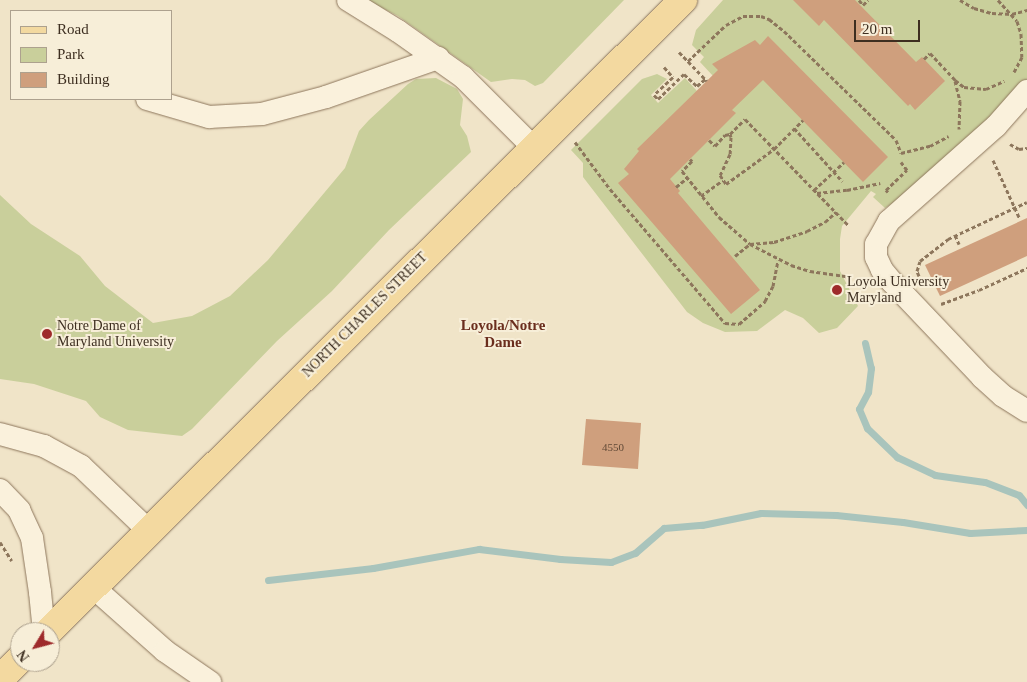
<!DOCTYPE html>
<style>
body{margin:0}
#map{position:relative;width:1027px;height:682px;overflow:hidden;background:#f0e4c8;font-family:"Times New Roman",serif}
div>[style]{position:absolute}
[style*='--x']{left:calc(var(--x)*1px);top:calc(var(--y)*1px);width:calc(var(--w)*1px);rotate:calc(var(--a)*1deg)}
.green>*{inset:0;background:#c9cf9b}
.stream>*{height:7px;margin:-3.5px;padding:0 3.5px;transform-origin:3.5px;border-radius:3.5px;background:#a9c4bc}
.building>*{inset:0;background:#cf9f7d}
.path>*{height:3px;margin-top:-1.5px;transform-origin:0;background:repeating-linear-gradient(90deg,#8d765c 0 4px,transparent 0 6.5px)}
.roads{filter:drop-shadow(0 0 1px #8d765c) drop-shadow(0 0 1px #8d765c)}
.minor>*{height:22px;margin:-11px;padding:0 11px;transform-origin:11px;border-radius:11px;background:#faf1dc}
.major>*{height:28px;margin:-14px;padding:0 14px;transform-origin:14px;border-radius:14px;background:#f3d9a0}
.dots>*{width:14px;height:14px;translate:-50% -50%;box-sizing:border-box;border:2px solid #f7eed8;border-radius:50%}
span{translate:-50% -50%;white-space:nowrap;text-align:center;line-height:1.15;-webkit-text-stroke:4px #f7eed8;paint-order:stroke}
.number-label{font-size:11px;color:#624a37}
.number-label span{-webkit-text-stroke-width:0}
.poi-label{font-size:14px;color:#3d2e20}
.left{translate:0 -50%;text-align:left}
.street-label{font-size:14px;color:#3d2e20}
.neighbourhood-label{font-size:15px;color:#6b2e1e;font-weight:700}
.legend{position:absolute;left:10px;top:10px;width:162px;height:90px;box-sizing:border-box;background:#f7eed8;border:1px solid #ada18e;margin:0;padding:6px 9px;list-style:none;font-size:15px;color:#3d2e20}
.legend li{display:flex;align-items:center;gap:10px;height:25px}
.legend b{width:25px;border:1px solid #ada18e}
.north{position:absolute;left:10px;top:622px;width:50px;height:50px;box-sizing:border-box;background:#f7eed8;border:1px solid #ada18e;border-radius:50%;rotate:233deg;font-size:14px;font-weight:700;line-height:20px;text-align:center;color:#3d2e20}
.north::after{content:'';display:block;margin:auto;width:18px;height:22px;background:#9e2a2b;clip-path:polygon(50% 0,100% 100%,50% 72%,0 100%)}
.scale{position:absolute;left:854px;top:20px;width:66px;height:22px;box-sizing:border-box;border:2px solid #3d2e20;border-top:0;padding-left:6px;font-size:15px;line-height:18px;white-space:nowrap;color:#3d2e20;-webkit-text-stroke:4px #f7eed8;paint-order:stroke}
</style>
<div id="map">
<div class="green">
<div style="clip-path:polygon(366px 0,624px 0,543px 83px,535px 86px,525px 80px,512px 79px,491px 82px,398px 16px)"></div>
<div style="clip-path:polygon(723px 0,1027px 0,1027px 79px,995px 115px,893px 203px,885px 208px,873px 197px,876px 194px,871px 191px,842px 226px,840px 239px,840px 271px,858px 306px,837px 328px,819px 333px,803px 318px,785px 310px,757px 331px,725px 332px,703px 323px,687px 312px,583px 177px,583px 163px,571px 150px,642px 79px,657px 74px,667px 79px,651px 95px,658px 103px,685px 78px,697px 91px,713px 76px,700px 62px,704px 57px,692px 45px,696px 30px)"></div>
<div style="clip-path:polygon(436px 78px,457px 89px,463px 99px,460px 125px,467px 136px,471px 152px,389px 230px,332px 291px,277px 341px,192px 429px,182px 436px,128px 430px,100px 417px,86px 401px,34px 384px,0 379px,0 195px,31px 224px,80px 256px,105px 286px,153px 323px,192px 316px,230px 296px,268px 260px,345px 168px,359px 131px,369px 120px,408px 84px,416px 79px)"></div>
</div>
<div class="stream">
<div style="--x:865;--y:343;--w:26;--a:77"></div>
<div style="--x:871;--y:368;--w:24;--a:97"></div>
<div style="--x:868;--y:392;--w:19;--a:118"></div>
<div style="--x:859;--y:409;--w:21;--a:67"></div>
<div style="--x:867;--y:428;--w:42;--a:44"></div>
<div style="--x:897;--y:457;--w:42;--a:25.3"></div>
<div style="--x:935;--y:475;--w:50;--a:8"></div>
<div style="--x:985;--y:482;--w:36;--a:21"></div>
<div style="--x:1019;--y:495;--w:13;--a:51"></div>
<div style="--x:268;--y:580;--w:106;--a:-6.5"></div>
<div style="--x:373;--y:568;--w:108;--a:-10.2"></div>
<div style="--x:479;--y:549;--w:82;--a:7"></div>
<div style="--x:560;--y:559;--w:51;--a:3.4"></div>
<div style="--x:611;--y:562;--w:26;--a:-21"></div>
<div style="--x:635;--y:553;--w:38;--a:-41"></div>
<div style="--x:664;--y:528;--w:38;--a:-5"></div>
<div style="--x:702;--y:525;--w:60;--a:-11.5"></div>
<div style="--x:761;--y:513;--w:75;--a:1.5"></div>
<div style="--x:836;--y:515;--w:67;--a:6"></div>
<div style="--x:903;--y:522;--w:68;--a:9.3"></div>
<div style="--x:970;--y:533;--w:57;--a:-3"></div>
</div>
<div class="building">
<div style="clip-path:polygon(793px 0,855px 0,916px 62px,922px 57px,945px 81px,915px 110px,910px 104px,908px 106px,824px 20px,819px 26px)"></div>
<div style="clip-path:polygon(768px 36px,888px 157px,863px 182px,763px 80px,732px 110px,736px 113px,670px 179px,680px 191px,678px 193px,760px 290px,731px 314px,618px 183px,629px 174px,624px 169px,639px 151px,637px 149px,718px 70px,712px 64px,755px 40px,760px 45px)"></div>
<div style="clip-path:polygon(1027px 218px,1027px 256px,940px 296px,925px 265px)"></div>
<div style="clip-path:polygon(586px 419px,641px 423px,638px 469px,582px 465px)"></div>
</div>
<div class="path">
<div style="--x:859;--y:0;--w:6;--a:51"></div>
<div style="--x:863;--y:5;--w:7;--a:-45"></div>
<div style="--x:960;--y:0;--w:16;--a:30"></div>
<div style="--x:974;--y:8;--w:19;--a:16"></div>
<div style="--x:992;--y:13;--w:20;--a:3"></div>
<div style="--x:1012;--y:14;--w:16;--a:-15"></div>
<div style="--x:998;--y:0;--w:28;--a:48"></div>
<div style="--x:1017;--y:21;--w:14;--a:73"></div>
<div style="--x:1021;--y:34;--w:23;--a:88"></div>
<div style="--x:1022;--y:57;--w:17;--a:118"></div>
<div style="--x:679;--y:52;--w:40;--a:46"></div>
<div style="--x:924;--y:59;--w:8;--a:-45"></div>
<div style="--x:930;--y:53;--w:37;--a:47"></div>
<div style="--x:955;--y:80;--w:11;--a:38"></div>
<div style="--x:964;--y:87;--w:22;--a:5"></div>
<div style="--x:986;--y:89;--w:20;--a:-24"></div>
<div style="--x:688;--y:61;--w:52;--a:-43.5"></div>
<div style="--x:726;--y:25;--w:19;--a:-28"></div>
<div style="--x:743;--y:16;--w:18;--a:0"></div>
<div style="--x:761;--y:16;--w:9;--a:21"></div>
<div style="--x:769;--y:19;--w:19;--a:39"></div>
<div style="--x:784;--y:31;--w:156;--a:44.2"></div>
<div style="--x:896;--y:140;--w:14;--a:69"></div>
<div style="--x:901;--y:153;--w:30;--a:-14"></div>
<div style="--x:930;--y:146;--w:21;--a:-28"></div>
<div style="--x:664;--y:67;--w:13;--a:48"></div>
<div style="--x:673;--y:77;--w:26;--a:137"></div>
<div style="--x:654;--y:95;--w:6;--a:45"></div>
<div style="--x:658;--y:99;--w:36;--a:-44"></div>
<div style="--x:684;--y:74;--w:18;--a:43"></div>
<div style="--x:697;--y:86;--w:11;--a:-41"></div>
<div style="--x:955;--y:81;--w:21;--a:76"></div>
<div style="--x:960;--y:101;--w:28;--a:92"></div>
<div style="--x:794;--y:128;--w:72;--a:47.8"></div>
<div style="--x:730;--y:134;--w:21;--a:-45"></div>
<div style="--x:745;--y:119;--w:149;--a:45.8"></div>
<div style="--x:709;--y:140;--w:8;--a:45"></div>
<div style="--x:715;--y:146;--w:15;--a:-48"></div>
<div style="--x:725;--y:135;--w:5;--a:-11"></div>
<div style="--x:730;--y:134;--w:3;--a:72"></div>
<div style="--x:731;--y:137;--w:17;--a:93"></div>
<div style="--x:730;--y:154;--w:23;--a:115"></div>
<div style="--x:720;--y:175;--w:11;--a:56"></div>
<div style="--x:726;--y:184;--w:59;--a:-36.1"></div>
<div style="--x:774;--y:149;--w:41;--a:-45"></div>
<div style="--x:575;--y:142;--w:59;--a:53.3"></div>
<div style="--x:610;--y:189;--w:177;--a:49.4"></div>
<div style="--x:725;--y:323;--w:14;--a:4"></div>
<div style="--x:739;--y:324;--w:35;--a:-41"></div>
<div style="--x:765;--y:301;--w:17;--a:-62"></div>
<div style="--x:773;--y:286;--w:26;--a:-79"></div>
<div style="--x:1010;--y:144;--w:10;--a:29"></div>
<div style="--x:1019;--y:149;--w:8;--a:-7"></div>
<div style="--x:690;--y:159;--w:3;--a:45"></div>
<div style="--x:692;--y:161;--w:14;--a:135"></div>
<div style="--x:682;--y:171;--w:59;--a:51.2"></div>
<div style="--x:719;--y:217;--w:41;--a:41.1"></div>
<div style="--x:750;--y:244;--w:46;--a:27.1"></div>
<div style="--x:791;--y:265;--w:20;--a:18"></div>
<div style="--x:810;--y:271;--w:37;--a:8"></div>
<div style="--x:993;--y:160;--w:63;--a:65.5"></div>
<div style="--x:676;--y:187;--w:14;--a:-39"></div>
<div style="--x:814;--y:190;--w:41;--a:-43"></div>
<div style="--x:888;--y:192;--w:3;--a:-135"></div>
<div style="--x:886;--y:190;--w:29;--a:-44"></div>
<div style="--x:907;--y:170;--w:10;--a:-127"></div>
<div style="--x:817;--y:193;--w:30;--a:-6"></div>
<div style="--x:847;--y:190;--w:34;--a:-12"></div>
<div style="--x:701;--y:196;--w:27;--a:-36"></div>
<div style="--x:955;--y:235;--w:10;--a:66"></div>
<div style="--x:735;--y:256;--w:19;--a:-39"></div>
<div style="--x:750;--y:244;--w:24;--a:-5"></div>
<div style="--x:774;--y:242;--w:35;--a:-18"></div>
<div style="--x:807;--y:231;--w:20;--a:-27"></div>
<div style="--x:825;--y:222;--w:15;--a:-42"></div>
<div style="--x:919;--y:276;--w:5;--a:-112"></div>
<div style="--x:917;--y:271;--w:10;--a:-73"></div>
<div style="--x:920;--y:261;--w:36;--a:-38"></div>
<div style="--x:948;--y:239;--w:87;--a:-25.1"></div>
<div style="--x:941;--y:304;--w:40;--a:-20.2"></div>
<div style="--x:979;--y:290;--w:53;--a:-24.6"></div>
<div style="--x:0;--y:542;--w:22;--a:58"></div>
</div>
<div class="roads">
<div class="minor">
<div style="--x:348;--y:0;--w:59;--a:31.8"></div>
<div style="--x:398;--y:31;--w:80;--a:35.3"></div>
<div style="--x:463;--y:77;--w:100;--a:45"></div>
<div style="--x:1027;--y:91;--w:47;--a:131.5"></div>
<div style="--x:996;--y:126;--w:143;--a:138.4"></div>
<div style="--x:889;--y:221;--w:26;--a:119"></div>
<div style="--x:876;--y:244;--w:13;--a:90"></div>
<div style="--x:876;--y:257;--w:14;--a:65"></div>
<div style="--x:882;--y:270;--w:16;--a:50"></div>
<div style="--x:892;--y:282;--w:131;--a:46.5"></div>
<div style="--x:982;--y:377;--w:28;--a:42"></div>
<div style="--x:1003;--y:396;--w:28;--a:32"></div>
<div style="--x:147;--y:99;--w:65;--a:16.2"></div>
<div style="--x:209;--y:117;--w:53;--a:-3.2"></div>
<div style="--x:262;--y:114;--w:66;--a:-14.9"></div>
<div style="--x:326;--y:97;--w:119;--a:-19.2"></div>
<div style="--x:0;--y:434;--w:46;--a:15.3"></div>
<div style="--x:44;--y:446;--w:42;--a:28.4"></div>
<div style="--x:81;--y:466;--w:94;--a:43.7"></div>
<div style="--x:0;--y:490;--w:28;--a:46"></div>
<div style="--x:19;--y:510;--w:31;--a:65"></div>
<div style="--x:32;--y:538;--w:55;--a:81.6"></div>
<div style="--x:40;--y:592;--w:40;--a:84.3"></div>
<div style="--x:93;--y:587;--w:96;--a:41.6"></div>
<div style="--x:165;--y:651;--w:55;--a:34.6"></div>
</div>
<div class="major">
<div style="--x:48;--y:632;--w:896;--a:-44.86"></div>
<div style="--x:0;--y:679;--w:28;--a:-45"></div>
</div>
</div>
<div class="dots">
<div style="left:837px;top:290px;background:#9e2a2b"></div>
<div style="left:47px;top:334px;background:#9e2a2b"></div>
</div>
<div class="number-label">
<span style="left:613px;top:447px">4550</span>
</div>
<div class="poi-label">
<span class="left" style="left:847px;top:290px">Loyola University<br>Maryland</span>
<span class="left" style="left:57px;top:334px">Notre Dame of<br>Maryland University</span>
</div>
<div class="street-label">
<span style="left:365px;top:315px;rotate:-45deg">NORTH CHARLES STREET</span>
</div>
<div class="neighbourhood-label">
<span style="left:503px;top:334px">Loyola/Notre<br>Dame</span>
</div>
<ul class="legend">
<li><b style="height:6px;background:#f3d9a0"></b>Road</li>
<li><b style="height:14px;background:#c9cf9b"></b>Park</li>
<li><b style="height:14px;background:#cf9f7d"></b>Building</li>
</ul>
<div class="north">N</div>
<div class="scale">20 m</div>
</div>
